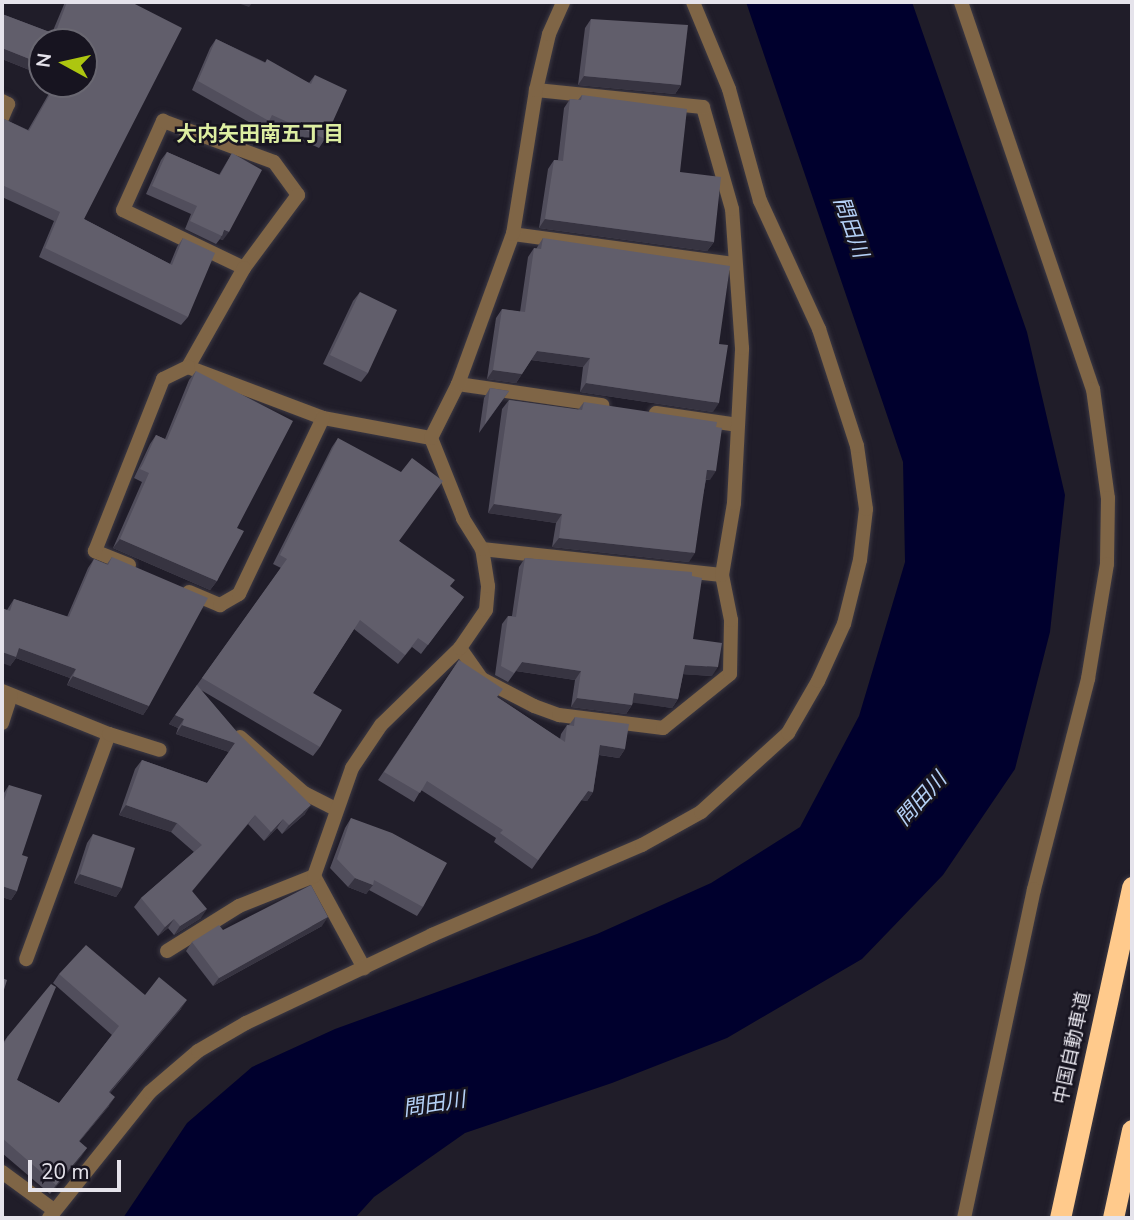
<!DOCTYPE html>
<meta charset="utf-8">
<style>
body{margin:0}
#map{position:relative;width:1134px;height:1220px;overflow:hidden;background:#201d29;font-family:"Nunito Sans","Noto Sans JP",sans-serif}
div>[style]{position:absolute}
[style*='--x']{left:calc(var(--x)*1px);top:calc(var(--y)*1px);width:calc(var(--w)*1px);rotate:calc(var(--a)*1deg)}
.water>*{inset:0;background:#00002d}
.roads{filter:drop-shadow(0 0 2px #3c3944) drop-shadow(0 0 2px #3c3944)}
.minor>*{height:14px;margin:-7px;padding:0 7px;transform-origin:7px;border-radius:7px;background:#7f6546}
.motorway>*{height:21px;margin:-10.5px;padding:0 10.5px;transform-origin:10.5px;border-radius:10.5px;background:#ffca8c}
.wall>*{inset:0;background:#514e5c}
.shaded-wall>*{inset:0;background:#373441}
.building>*{inset:0;background:#615e6b}
span{translate:-50% -50%;white-space:nowrap;text-align:center;line-height:1.15;-webkit-text-stroke:5px #171420;paint-order:stroke}
.street-label{font-size:19px;color:#e5e3eb}
.neighbourhood-label{font-size:21px;color:#ddeea1;font-weight:700}
.water-label{font-size:21px;color:#b5d1f7;font-style:italic}
.frame{position:absolute;inset:0;border:4px solid #e5e3eb;pointer-events:none}
.north{position:absolute;left:28px;top:28px;width:70px;height:70px;box-sizing:border-box;background:#171420;border:2px solid #696771;border-radius:50%;rotate:278deg;font-size:19px;font-weight:700;line-height:28px;text-align:center;color:#e5e3eb}
.north::after{content:'';display:block;margin:auto;width:24px;height:32px;background:#adc610;clip-path:polygon(50% 0,100% 100%,50% 72%,0 100%)}
.scale{position:absolute;left:28px;top:1160px;width:93px;height:32px;box-sizing:border-box;border:4px solid #e5e3eb;border-top:0;padding-left:9px;font-size:21px;line-height:24px;white-space:nowrap;color:#e5e3eb;-webkit-text-stroke:5px #171420;paint-order:stroke}
</style>
<div id="map">
<div class="water">
<div style="clip-path:polygon(746px 2px,912px 2px,1027px 332px,1065px 495px,1050px 632px,1015px 769px,943px 875px,862px 959px,727px 1038px,612px 1083px,465px 1133px,374px 1197px,355px 1218px,123px 1218px,187px 1123px,252px 1067px,335px 1029px,597px 934px,711px 883px,800px 827px,859px 716px,905px 562px,903px 462px)"></div>
</div>
<div class="roads">
<div class="minor">
<div style="--x:961;--y:2;--w:409;--a:71.2"></div>
<div style="--x:1093;--y:389;--w:110;--a:82.2"></div>
<div style="--x:1108;--y:498;--w:66;--a:90.9"></div>
<div style="--x:1107;--y:564;--w:117;--a:99.4"></div>
<div style="--x:1088;--y:679;--w:217;--a:104.4"></div>
<div style="--x:1034;--y:889;--w:336;--a:102"></div>
<div style="--x:2;--y:101;--w:7;--a:27"></div>
<div style="--x:8;--y:104;--w:15;--a:113"></div>
<div style="--x:513;--y:234;--w:223;--a:7.7"></div>
<div style="--x:244;--y:268;--w:134;--a:-154.4"></div>
<div style="--x:123;--y:210;--w:98;--a:-65.8"></div>
<div style="--x:163;--y:121;--w:118;--a:20.3"></div>
<div style="--x:274;--y:162;--w:41;--a:54"></div>
<div style="--x:298;--y:195;--w:91;--a:126.5"></div>
<div style="--x:244;--y:268;--w:114;--a:119.5"></div>
<div style="--x:188;--y:367;--w:144;--a:20.7"></div>
<div style="--x:323;--y:418;--w:110;--a:10.5"></div>
<div style="--x:458;--y:384;--w:146;--a:8.3"></div>
<div style="--x:656;--y:413;--w:83;--a:8.3"></div>
<div style="--x:482;--y:549;--w:241;--a:6.2"></div>
<div style="--x:129;--y:565;--w:37;--a:-158"></div>
<div style="--x:95;--y:551;--w:185;--a:-68.4"></div>
<div style="--x:163;--y:379;--w:28;--a:-26"></div>
<div style="--x:189;--y:592;--w:34;--a:23"></div>
<div style="--x:220;--y:605;--w:22;--a:-30"></div>
<div style="--x:239;--y:594;--w:195;--a:-64.5"></div>
<div style="--x:460;--y:648;--w:38;--a:55"></div>
<div style="--x:482;--y:679;--w:59;--a:27.4"></div>
<div style="--x:534;--y:706;--w:27;--a:20"></div>
<div style="--x:559;--y:715;--w:105;--a:7.1"></div>
<div style="--x:663;--y:728;--w:86;--a:-38.9"></div>
<div style="--x:730;--y:674;--w:54;--a:-88.9"></div>
<div style="--x:731;--y:620;--w:46;--a:-101.3"></div>
<div style="--x:722;--y:575;--w:73;--a:-80.5"></div>
<div style="--x:734;--y:503;--w:155;--a:-87"></div>
<div style="--x:742;--y:348;--w:139;--a:-94.1"></div>
<div style="--x:732;--y:209;--w:106;--a:-105.9"></div>
<div style="--x:703;--y:107;--w:168;--a:-174.2"></div>
<div style="--x:2;--y:691;--w:115;--a:21.9"></div>
<div style="--x:109;--y:734;--w:240;--a:110.2"></div>
<div style="--x:2;--y:723;--w:29;--a:-72"></div>
<div style="--x:109;--y:734;--w:53;--a:17.4"></div>
<div style="--x:240;--y:737;--w:85;--a:41.2"></div>
<div style="--x:304;--y:793;--w:36;--a:27"></div>
<div style="--x:314;--y:876;--w:105;--a:61.5"></div>
<div style="--x:167;--y:951;--w:85;--a:-32"></div>
<div style="--x:239;--y:906;--w:81;--a:-21.8"></div>
<div style="--x:314;--y:876;--w:114;--a:-70.6"></div>
<div style="--x:352;--y:768;--w:52;--a:-56"></div>
<div style="--x:381;--y:725;--w:110;--a:-44.3"></div>
<div style="--x:460;--y:648;--w:46;--a:-55.6"></div>
<div style="--x:486;--y:610;--w:24;--a:-85"></div>
<div style="--x:488;--y:586;--w:37;--a:-99"></div>
<div style="--x:482;--y:549;--w:36;--a:-122"></div>
<div style="--x:463;--y:518;--w:86;--a:-111.8"></div>
<div style="--x:431;--y:438;--w:60;--a:-63.4"></div>
<div style="--x:458;--y:384;--w:160;--a:-69.9"></div>
<div style="--x:513;--y:234;--w:146;--a:-80.9"></div>
<div style="--x:536;--y:90;--w:57;--a:-76.9"></div>
<div style="--x:549;--y:34;--w:35;--a:-66"></div>
<div style="--x:2;--y:1172;--w:64;--a:36.2"></div>
<div style="--x:49;--y:1218;--w:161;--a:-51.3"></div>
<div style="--x:150;--y:1092;--w:63;--a:-40.5"></div>
<div style="--x:198;--y:1051;--w:56;--a:-30.3"></div>
<div style="--x:246;--y:1023;--w:206;--a:-25.3"></div>
<div style="--x:432;--y:935;--w:228;--a:-23.2"></div>
<div style="--x:642;--y:845;--w:68;--a:-29.2"></div>
<div style="--x:701;--y:812;--w:118;--a:-42.2"></div>
<div style="--x:788;--y:733;--w:60;--a:-60"></div>
<div style="--x:818;--y:681;--w:63;--a:-65.5"></div>
<div style="--x:844;--y:624;--w:66;--a:-76"></div>
<div style="--x:860;--y:560;--w:51;--a:-83.3"></div>
<div style="--x:866;--y:509;--w:64;--a:-98.1"></div>
<div style="--x:857;--y:446;--w:123;--a:-108"></div>
<div style="--x:819;--y:329;--w:141;--a:-114.7"></div>
<div style="--x:760;--y:201;--w:116;--a:-105.5"></div>
<div style="--x:729;--y:89;--w:94;--a:-112.5"></div>
</div>
<div class="motorway">
<div style="--x:1060;--y:1218;--w:339;--a:-77.7"></div>
<div style="--x:1113;--y:1218;--w:90;--a:-77.8"></div>
</div>
</div>
<div class="wall">
<div style="clip-path:polygon(65px 2px,131px 2px,84px 219px,170px 264px,177px 247px,183px 238px,188px 317px,181px 325px,39px 257px,54px 221px,2px 197px,2px 118px,28px 130px,51px 90px,44px 87px,45px 84px,84px 84px,84px 42px,42px 75px,2px 59px,2px 14px,52px 33px)"></div>
<div style="clip-path:polygon(591px 19px,681px 85px,675px 94px,578px 85px,585px 28px)"></div>
<div style="clip-path:polygon(216px 39px,309px 83px,315px 75px,325px 139px,319px 148px,267px 124px,263px 130px,192px 90px,210px 48px)"></div>
<div style="clip-path:polygon(582px 95px,680px 172px,714px 242px,707px 251px,539px 228px,548px 169px,554px 160px,558px 160px,564px 108px,570px 99px,578px 100px)"></div>
<div style="clip-path:polygon(167px 152px,219px 175px,232px 153px,223px 240px,220px 239px,216px 244px,185px 229px,191px 214px,146px 194px,161px 160px)"></div>
<div style="clip-path:polygon(543px 238px,719px 344px,713px 412px,580px 392px,583px 367px,531px 360px,516px 383px,487px 379px,496px 318px,502px 309px,520px 312px,528px 257px,534px 248px,536px 249px)"></div>
<div style="clip-path:polygon(360px 292px,368px 373px,361px 382px,323px 364px,353px 301px)"></div>
<div style="clip-path:polygon(196px 371px,237px 528px,217px 581px,210px 590px,113px 548px,142px 482px,134px 478px,150px 444px,156px 435px,165px 439px,189px 380px)"></div>
<div style="clip-path:polygon(490px 388px,509px 391px,479px 433px,484px 398px)"></div>
<div style="clip-path:polygon(509px 400px,578px 410px,584px 402px,710px 480px,706px 480px,689px 562px,552px 547px,556px 523px,488px 513px,502px 409px)"></div>
<div style="clip-path:polygon(338px 438px,399px 541px,450px 587px,464px 597px,421px 654px,412px 647px,398px 664px,354px 629px,313px 693px,320px 747px,313px 756px,201px 690px,305px 814px,282px 834px,277px 828px,264px 841px,248px 824px,192px 891px,201px 918px,174px 935px,168px 928px,158px 936px,134px 907px,141px 898px,194px 852px,171px 832px,119px 815px,135px 769px,142px 760px,207px 783px,229px 752px,176px 734px,178px 728px,169px 724px,281px 568px,273px 564px,332px 447px)"></div>
<div style="clip-path:polygon(112px 557px,149px 706px,143px 715px,67px 685px,70px 678px,16px 658px,10px 666px,7px 610px,14px 599px,67px 617px,88px 568px,94px 559px,107px 564px)"></div>
<div style="clip-path:polygon(525px 558px,692px 576px,693px 639px,712px 676px,683px 674px,678px 699px,672px 708px,633px 702px,632px 705px,626px 714px,571px 707px,575px 680px,516px 671px,508px 682px,495px 675px,502px 624px,508px 616px,512px 616px,519px 567px)"></div>
<div style="clip-path:polygon(459px 660px,497px 697px,560px 739px,561px 734px,567px 725px,569px 725px,575px 717px,625px 749px,619px 758px,599px 755px,593px 792px,587px 801px,581px 800px,532px 869px,494px 842px,496px 838px,421px 790px,414px 802px,378px 780px)"></div>
<div style="clip-path:polygon(9px 785px,22px 855px,17px 891px,11px 900px,2px 897px,2px 796px)"></div>
<div style="clip-path:polygon(351px 818px,423px 907px,417px 916px,369px 890px,366px 894px,348px 887px,330px 868px,345px 828px)"></div>
<div style="clip-path:polygon(93px 834px,122px 888px,116px 897px,74px 883px,87px 843px)"></div>
<div style="clip-path:polygon(322px 926px,213px 986px,186px 951px,192px 942px,223px 930px)"></div>
<div style="clip-path:polygon(59px 974px,145px 995px,181px 1009px,110px 1093px,109px 1106px,79px 1142px,87px 1148px,50px 1194px,2px 1153px,2px 1044px,8px 1036px,17px 1080px,59px 1103px,112px 1035px,53px 983px)"></div>
</div>
<div class="shaded-wall">
<div style="clip-path:polygon(235px 2px,253px 2px,249px 7px)"></div>
<div style="clip-path:polygon(2px 48px,42px 64px,42px 75px,2px 59px)"></div>
<div style="clip-path:polygon(584px 76px,681px 85px,675px 94px,578px 85px)"></div>
<div style="clip-path:polygon(46px 84px,55px 84px,51px 90px,44px 87px)"></div>
<div style="clip-path:polygon(545px 219px,714px 242px,707px 251px,539px 228px)"></div>
<div style="clip-path:polygon(224px 230px,229px 232px,223px 240px,220px 239px)"></div>
<div style="clip-path:polygon(537px 351px,590px 358px,583px 367px,531px 360px)"></div>
<div style="clip-path:polygon(493px 370px,522px 374px,516px 383px,487px 379px)"></div>
<div style="clip-path:polygon(586px 383px,719px 403px,713px 412px,580px 392px)"></div>
<div style="clip-path:polygon(707px 470px,716px 471px,710px 480px,701px 479px)"></div>
<div style="clip-path:polygon(494px 504px,562px 514px,556px 523px,488px 513px)"></div>
<div style="clip-path:polygon(559px 538px,695px 553px,689px 562px,552px 547px)"></div>
<div style="clip-path:polygon(120px 539px,217px 581px,210px 590px,113px 548px)"></div>
<div style="clip-path:polygon(19px 648px,76px 669px,70px 678px,16px 658px,10px 666px,2px 663px,2px 652px)"></div>
<div style="clip-path:polygon(522px 662px,581px 671px,575px 680px,516px 671px)"></div>
<div style="clip-path:polygon(685px 665px,718px 667px,712px 676px,678px 674px)"></div>
<div style="clip-path:polygon(73px 676px,149px 706px,143px 715px,67px 685px)"></div>
<div style="clip-path:polygon(634px 693px,678px 699px,672px 708px,628px 702px)"></div>
<div style="clip-path:polygon(577px 698px,632px 705px,626px 714px,571px 707px)"></div>
<div style="clip-path:polygon(175px 715px,184px 719px,178px 728px,169px 724px)"></div>
<div style="clip-path:polygon(182px 725px,235px 743px,229px 752px,176px 734px)"></div>
<div style="clip-path:polygon(600px 745px,625px 749px,619px 758px,594px 754px)"></div>
<div style="clip-path:polygon(588px 791px,593px 792px,587px 801px,581px 800px,532px 869px)"></div>
<div style="clip-path:polygon(126px 805px,177px 823px,171px 832px,119px 815px)"></div>
<div style="clip-path:polygon(311px 805px,305px 814px,282px 834px,289px 825px)"></div>
<div style="clip-path:polygon(255px 815px,248px 824px,185px 900px,192px 891px)"></div>
<div style="clip-path:polygon(283px 819px,277px 828px,264px 841px,271px 832px)"></div>
<div style="clip-path:polygon(80px 874px,122px 888px,116px 897px,74px 883px)"></div>
<div style="clip-path:polygon(355px 878px,373px 885px,366px 894px,348px 887px)"></div>
<div style="clip-path:polygon(2px 886px,17px 891px,11px 900px,2px 897px)"></div>
<div style="clip-path:polygon(207px 909px,201px 918px,174px 935px,180px 926px)"></div>
<div style="clip-path:polygon(328px 917px,322px 926px,213px 986px,219px 978px)"></div>
<div style="clip-path:polygon(174px 919px,168px 928px,158px 936px,165px 927px)"></div>
<div style="clip-path:polygon(187px 1000px,181px 1009px,103px 1101px,109px 1092px)"></div>
<div style="clip-path:polygon(115px 1097px,109px 1106px,72px 1150px,79px 1141px)"></div>
<div style="clip-path:polygon(87px 1148px,81px 1157px,50px 1194px,56px 1185px)"></div>
</div>
<div class="building">
<div style="clip-path:polygon(67px 2px,131px 2px,182px 28px,84px 219px,172px 265px,183px 238px,215px 253px,188px 317px,45px 248px,60px 212px,2px 185px,2px 118px,29px 131px,56px 84px,84px 84px,84px 42px,42px 42px,42px 64px,2px 48px,2px 14px,55px 34px)"></div>
<div style="clip-path:polygon(591px 19px,688px 25px,681px 85px,584px 76px)"></div>
<div style="clip-path:polygon(216px 39px,265px 63px,267px 59px,311px 84px,315px 75px,347px 90px,325px 139px,272px 115px,269px 121px,198px 81px)"></div>
<div style="clip-path:polygon(582px 95px,687px 109px,680px 172px,721px 177px,714px 242px,545px 219px,554px 160px,563px 161px,570px 99px,581px 100px)"></div>
<div style="clip-path:polygon(167px 152px,220px 175px,232px 153px,262px 170px,229px 232px,224px 230px,222px 236px,190px 221px,197px 206px,152px 186px)"></div>
<div style="clip-path:polygon(543px 238px,730px 266px,719px 344px,728px 345px,719px 403px,586px 383px,590px 358px,537px 351px,522px 374px,493px 370px,502px 309px,525px 312px,534px 248px,541px 249px)"></div>
<div style="clip-path:polygon(360px 292px,397px 310px,368px 373px,330px 355px)"></div>
<div style="clip-path:polygon(196px 371px,293px 421px,237px 528px,244px 531px,217px 581px,120px 539px,149px 473px,140px 469px,143px 464px,156px 435px,167px 440px)"></div>
<div style="clip-path:polygon(490px 388px,509px 391px,485px 424px)"></div>
<div style="clip-path:polygon(509px 400px,582px 410px,584px 402px,717px 422px,716px 427px,722px 428px,716px 471px,707px 470px,695px 553px,559px 538px,562px 514px,494px 504px)"></div>
<div style="clip-path:polygon(338px 438px,401px 472px,412px 458px,443px 481px,399px 541px,455px 580px,450px 586px,464px 597px,428px 645px,418px 638px,405px 655px,360px 620px,313px 693px,342px 710px,320px 747px,202px 678px,287px 559px,280px 555px)"></div>
<div style="clip-path:polygon(112px 557px,208px 598px,149px 706px,73px 676px,76px 669px,19px 648px,16px 657px,2px 652px,2px 608px,10px 611px,14px 599px,69px 617px,94px 559px,108px 565px)"></div>
<div style="clip-path:polygon(525px 558px,692px 572px,692px 576px,702px 578px,693px 639px,722px 643px,718px 667px,685px 665px,678px 699px,634px 693px,632px 705px,577px 698px,581px 671px,522px 662px,514px 673px,501px 666px,508px 616px,516px 617px)"></div>
<div style="clip-path:polygon(459px 660px,503px 689px,497px 697px,565px 742px,567px 725px,574px 726px,575px 717px,629px 724px,625px 749px,600px 745px,593px 792px,588px 791px,538px 860px,500px 833px,503px 830px,427px 781px,420px 793px,384px 772px)"></div>
<div style="clip-path:polygon(197px 685px,238px 733px,311px 805px,289px 825px,283px 819px,271px 832px,255px 815px,192px 891px,207px 909px,180px 926px,174px 919px,165px 927px,141px 898px,202px 845px,177px 823px,126px 805px,142px 760px,207px 783px,235px 743px,182px 725px,184px 719px,175px 715px)"></div>
<div style="clip-path:polygon(9px 785px,42px 795px,22px 855px,28px 857px,17px 891px,2px 886px,2px 807px)"></div>
<div style="clip-path:polygon(351px 818px,392px 833px,447px 863px,423px 907px,374px 880px,373px 885px,355px 878px,337px 859px)"></div>
<div style="clip-path:polygon(93px 834px,135px 848px,122px 888px,80px 874px)"></div>
<div style="clip-path:polygon(311px 885px,328px 917px,219px 978px,192px 942px,219px 925px,223px 930px)"></div>
<div style="clip-path:polygon(86px 945px,145px 995px,159px 977px,187px 1000px,109px 1092px,115px 1097px,79px 1141px,87px 1148px,56px 1185px,2px 1138px,2px 1047px,8px 1036px,51px 984px,56px 987px,17px 1080px,59px 1103px,119px 1026px,59px 974px)"></div>
<div style="clip-path:polygon(2px 978px,7px 980px,2px 996px)"></div>
</div>
<div class="street-label">
<span style="left:1073px;top:1048px;rotate:-78deg">中国自動車道</span>
</div>
<div class="neighbourhood-label">
<span style="left:260px;top:134px">大内矢田南五丁目</span>
</div>
<div class="water-label">
<span style="left:851px;top:227px;rotate:70deg">問田川</span>
<span style="left:921px;top:799px;rotate:-48deg">問田川</span>
<span style="left:434px;top:1104px;rotate:-9deg">問田川</span>
</div>
<div class="frame"></div>
<div class="north">N</div>
<div class="scale">20 m</div>
</div>
